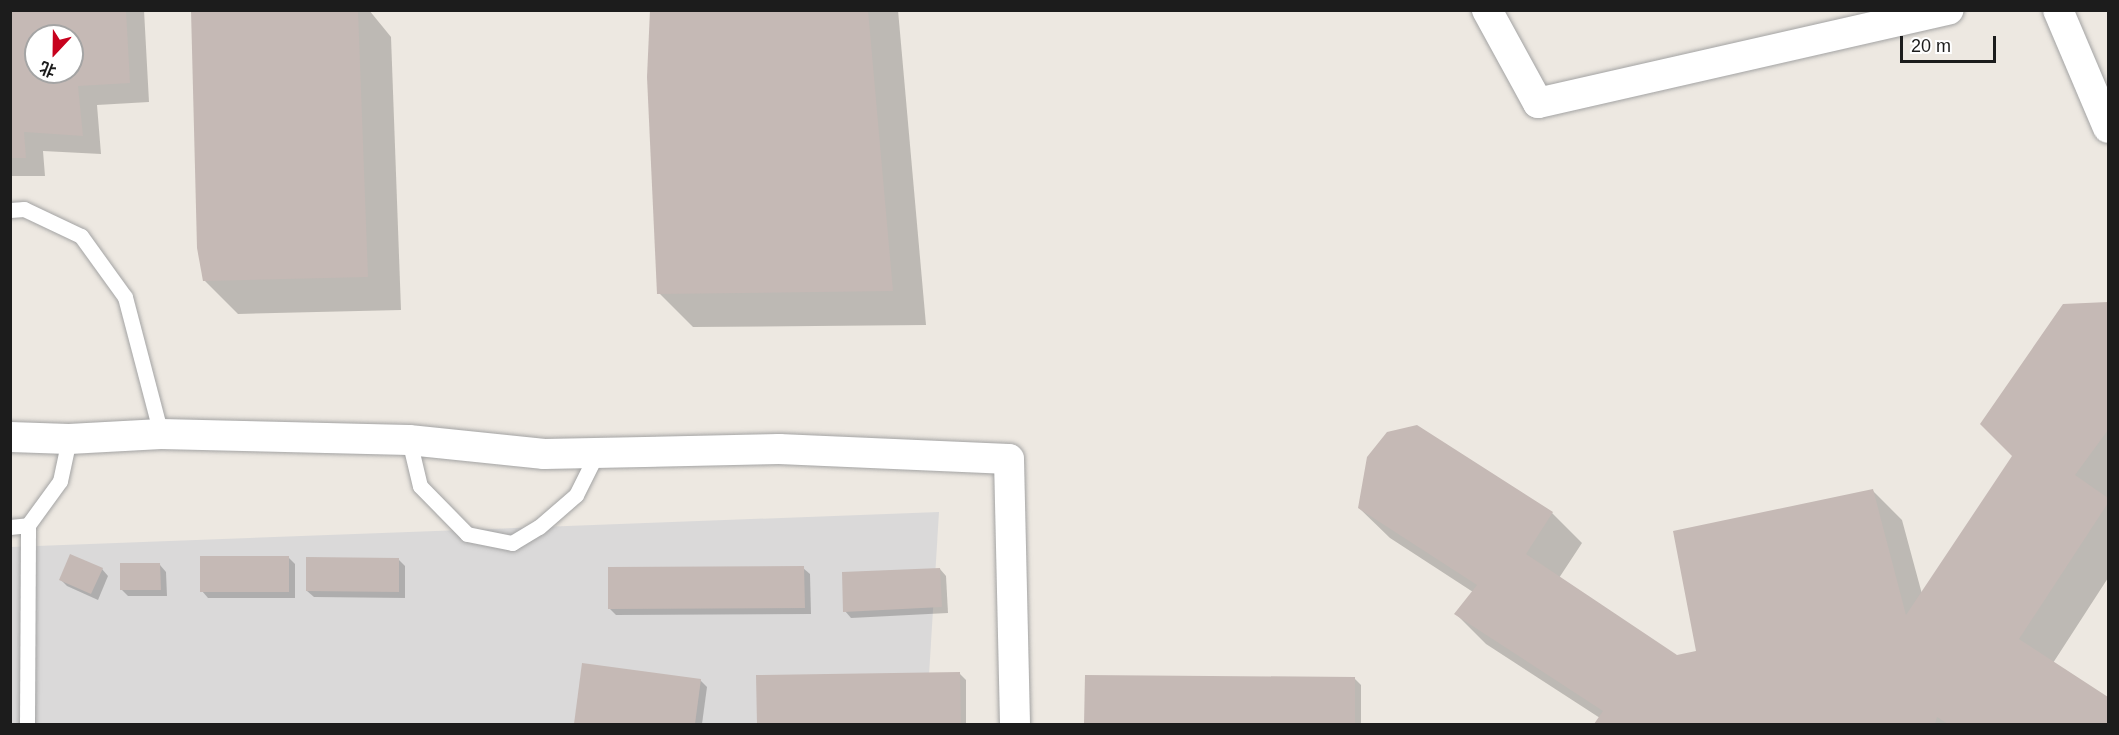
<!DOCTYPE html>
<meta charset="utf-8">
<style>
body{margin:0}
#map{position:relative;width:2119px;height:735px;overflow:hidden;background:#ede8e1;font-family:Helvetica,"Noto Sans SC",sans-serif}
div>[style]{position:absolute}
[style*='--x']{left:calc(var(--x)*1px);top:calc(var(--y)*1px);width:calc(var(--w)*1px);rotate:calc(var(--a)*1deg)}
.residential>*{inset:0;background:#dad9d9}
.shadow>*{inset:0;background:#0003}
.building>*{inset:0;background:#c5b9b5}
.roads{filter:drop-shadow(0 0 2px #a3a3a3) drop-shadow(0 0 2px #a3a3a3)}
.service>*{height:15px;margin:-7.5px;padding:0 7.5px;transform-origin:7.5px;border-radius:7.5px;background:#fff}
.minor>*{height:30px;margin:-15px;padding:0 15px;transform-origin:15px;border-radius:15px;background:#fff}
span{translate:-50% -50%;white-space:nowrap;text-align:center;line-height:1.15;-webkit-text-stroke:6px #fff;paint-order:stroke}
.frame{position:absolute;inset:0;border:12px solid #1c1c1c;pointer-events:none}
.north{position:absolute;left:24px;top:24px;width:60px;height:60px;box-sizing:border-box;background:#fff;border:2px solid #a4a4a4;border-radius:50%;rotate:202deg;font-size:16px;font-weight:700;line-height:24px;text-align:center;color:#1c1c1c}
.north::after{content:'';display:block;margin:auto;width:21px;height:27px;background:#c7011d;clip-path:polygon(50% 0,100% 100%,50% 72%,0 100%)}
.scale{position:absolute;left:1900px;top:36px;width:96px;height:27px;box-sizing:border-box;border:3px solid #1c1c1c;border-top:0;padding-left:8px;font-size:18px;line-height:21px;white-space:nowrap;color:#1c1c1c;-webkit-text-stroke:4px #fff;paint-order:stroke}
</style>
<div id="map">
<div class="residential">
<div style="clip-path:polygon(939px 512px,926px 724px,11px 724px,10px 547px)"></div>
</div>
<div class="shadow">
<div style="clip-path:polygon(evenodd,10px 10px,144px 10px,149px 102px,97px 105px,101px 154px,43px 151px,45px 176px,10px 176px,10px 10px,36px 36px,72px 36px,72px 72px,36px 72px,36px 36px)"></div>
<div style="clip-path:polygon(193px 10px,369px 10px,391px 37px,401px 310px,238px 314px,204px 280px)"></div>
<div style="clip-path:polygon(652px 10px,898px 10px,926px 325px,693px 327px,659px 293px)"></div>
<div style="clip-path:polygon(2108px 304px,2108px 578px,2053px 663px,2108px 699px,2108px 724px,1595px 724px,1600px 718px,1486px 644px,1456px 614px,1473px 592px,1390px 538px,1359px 508px,1416px 426px,1552px 513px,1582px 543px,1559px 578px,1677px 656px,1698px 652px,1872px 490px,1902px 520px,1922px 594px,2014px 456px,2063px 306px)"></div>
<div style="clip-path:polygon(288px 557px,295px 564px,295px 598px,208px 598px,202px 591px)"></div>
<div style="clip-path:polygon(398px 559px,405px 566px,405px 598px,314px 597px,307px 591px)"></div>
<div style="clip-path:polygon(160px 565px,166px 572px,167px 596px,128px 596px,122px 590px)"></div>
<div style="clip-path:polygon(803px 568px,810px 574px,811px 614px,616px 615px,609px 608px)"></div>
<div style="clip-path:polygon(102px 569px,108px 576px,98px 600px,67px 586px,61px 580px)"></div>
<div style="clip-path:polygon(940px 569px,946px 576px,948px 613px,851px 618px,845px 611px)"></div>
<div style="clip-path:polygon(583px 665px,700px 680px,707px 687px,702px 724px,576px 724px)"></div>
<div style="clip-path:polygon(959px 673px,966px 680px,966px 724px,759px 724px,758px 676px)"></div>
<div style="clip-path:polygon(1086px 676px,1355px 679px,1361px 685px,1361px 724px,1086px 724px)"></div>
</div>
<div class="building">
<div style="clip-path:polygon(evenodd,10px 10px,126px 10px,130px 83px,78px 86px,83px 136px,24px 132px,26px 158px,10px 158px,10px 10px,36px 36px,72px 36px,72px 72px,36px 72px,36px 36px)"></div>
<div style="clip-path:polygon(191px 10px,358px 10px,368px 277px,203px 281px,197px 248px)"></div>
<div style="clip-path:polygon(650px 10px,868px 10px,893px 291px,657px 294px,647px 77px)"></div>
<div style="clip-path:polygon(2108px 302px,2108px 430px,2075px 475px,2108px 498px,2108px 503px,2019px 639px,2108px 697px,2108px 724px,1948px 724px,1937px 717px,1935px 724px,1594px 724px,1603px 711px,1454px 614px,1477px 585px,1358px 508px,1367px 457px,1387px 432px,1417px 425px,1553px 512px,1526px 554px,1677px 655px,1696px 651px,1673px 531px,1873px 489px,1906px 615px,2012px 456px,1980px 424px,2063px 304px)"></div>
<div style="clip-path:polygon(70px 554px,103px 568px,91px 594px,59px 580px)"></div>
<div style="clip-path:polygon(200px 556px,289px 556px,289px 592px,200px 592px)"></div>
<div style="clip-path:polygon(306px 557px,399px 558px,399px 592px,306px 591px)"></div>
<div style="clip-path:polygon(120px 563px,160px 563px,161px 590px,120px 590px)"></div>
<div style="clip-path:polygon(804px 566px,805px 608px,608px 609px,608px 567px)"></div>
<div style="clip-path:polygon(940px 568px,942px 607px,843px 612px,842px 572px)"></div>
<div style="clip-path:polygon(582px 663px,701px 679px,695px 724px,574px 724px)"></div>
<div style="clip-path:polygon(960px 672px,961px 724px,757px 724px,756px 675px)"></div>
<div style="clip-path:polygon(1085px 675px,1355px 677px,1355px 724px,1084px 724px)"></div>
</div>
<div class="roads">
<div class="service">
<div style="--x:10;--y:210;--w:14;--a:-4"></div>
<div style="--x:24;--y:209;--w:63;--a:25.3"></div>
<div style="--x:81;--y:236;--w:75;--a:54.2"></div>
<div style="--x:125;--y:297;--w:142;--a:75.3"></div>
<div style="--x:409;--y:440;--w:47;--a:76.6"></div>
<div style="--x:420;--y:486;--w:67;--a:45.6"></div>
<div style="--x:467;--y:534;--w:46;--a:11.3"></div>
<div style="--x:512;--y:543;--w:31;--a:-31"></div>
<div style="--x:539;--y:527;--w:49;--a:-40.9"></div>
<div style="--x:576;--y:495;--w:47;--a:-63.4"></div>
<div style="--x:10;--y:527;--w:18;--a:-6"></div>
<div style="--x:28;--y:525;--w:54;--a:-54"></div>
<div style="--x:60;--y:481;--w:43;--a:-77.9"></div>
<div style="--x:27;--y:724;--w:199;--a:-89.7"></div>
</div>
<div class="minor">
<div style="--x:1487;--y:10;--w:106;--a:61.3"></div>
<div style="--x:1538;--y:103;--w:421;--a:-12.8"></div>
<div style="--x:2058;--y:10;--w:128;--a:67"></div>
<div style="--x:10;--y:437;--w:59;--a:1.9"></div>
<div style="--x:69;--y:439;--w:92;--a:-3.1"></div>
<div style="--x:161;--y:434;--w:248;--a:1.4"></div>
<div style="--x:409;--y:440;--w:136;--a:5.9"></div>
<div style="--x:544;--y:454;--w:235;--a:-1.2"></div>
<div style="--x:779;--y:449;--w:230;--a:2.5"></div>
<div style="--x:1009;--y:459;--w:265;--a:88.7"></div>
</div>
</div>
<div class="frame"></div>
<div class="north">北</div>
<div class="scale">20 m</div>
</div>
